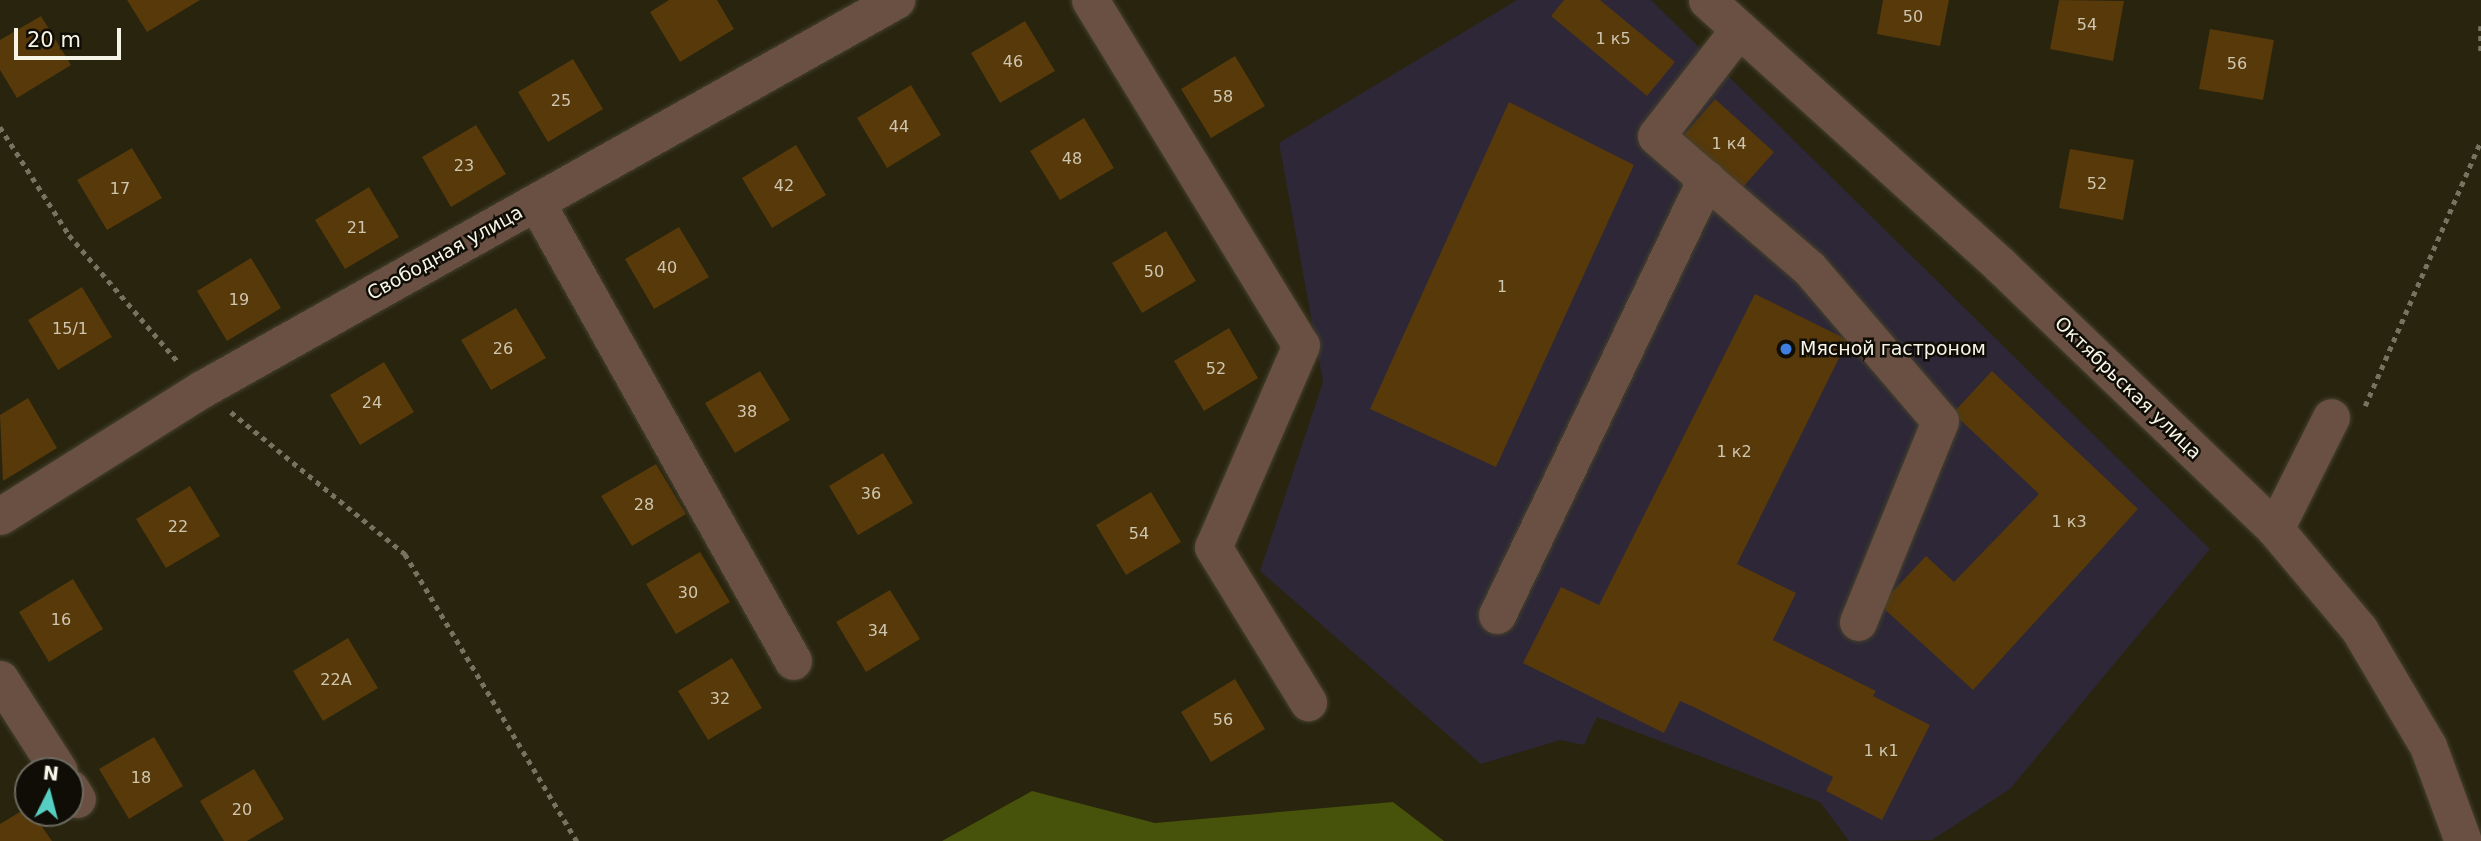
<!DOCTYPE html>
<meta charset="utf-8">
<style>
body{margin:0}
#map{position:relative;width:2481px;height:841px;overflow:hidden;background:#28240e;font-family:"DejaVu Sans",sans-serif}
div>[style]{position:absolute}
[style*='--x']{left:calc(var(--x)*1px);top:calc(var(--y)*1px);width:calc(var(--w)*1px);rotate:calc(var(--a)*1deg)}
.industrial>*{inset:0;background:#2d2737}
.forest>*{inset:0;background:#47520a}
.building>*{inset:0;background:#57390a}
.path>*{height:4.5px;margin-top:-2.25px;transform-origin:0;background:repeating-linear-gradient(90deg,#767360 0 5px,transparent 0 10px)}
.roads{filter:drop-shadow(0 0 2px #45412c) drop-shadow(0 0 2px #45412c)}
.minor>*{height:37px;margin:-18.5px;padding:0 18.5px;transform-origin:18.5px;border-radius:18.5px;background:#6a5043}
.dots>*{width:19px;height:19px;translate:-50% -50%;box-sizing:border-box;border:4px solid #0f0d05;border-radius:50%}
span{translate:-50% -50%;white-space:nowrap;text-align:center;line-height:1.15;-webkit-text-stroke:5px #0f0d05;paint-order:stroke}
.number-label{font-size:16px;color:#cfc6b0}
.number-label span{-webkit-text-stroke-width:0}
.street-label{font-size:19px;color:#f7f5e7}
.poi-label{font-size:19px;color:#f7f5e7}
.left{translate:0 -50%;text-align:left}
.north{position:absolute;left:14px;top:757px;width:70px;height:70px;box-sizing:border-box;background:#0f0d05;border:2px solid #6c6a5f;border-radius:50%;rotate:6deg;font-size:19px;font-weight:700;line-height:28px;text-align:center;color:#f7f5e7}
.north::after{content:'';display:block;margin:auto;width:24px;height:32px;background:#57cec2;clip-path:polygon(50% 0,100% 100%,50% 72%,0 100%)}
.scale{position:absolute;left:14px;top:28px;width:107px;height:32px;box-sizing:border-box;border:4px solid #f7f5e7;border-top:0;padding-left:9px;font-size:21px;line-height:24px;white-space:nowrap;color:#f7f5e7;-webkit-text-stroke:5px #0f0d05;paint-order:stroke}
</style>
<div id="map">
<div class="industrial">
<div style="clip-path:polygon(1517px 0,1651px 0,2210px 549px,2010px 789px,1932px 840px,1849px 841px,1820px 802px,1597px 717px,1584px 745px,1560px 740px,1481px 764px,1260px 571px,1323px 382px,1279px 143px)"></div>
</div>
<div class="forest">
<div style="clip-path:polygon(1032px 791px,1155px 823px,1393px 802px,1444px 841px,942px 841px)"></div>
</div>
<div class="building">
<div style="clip-path:polygon(127px 0,200px 0,147px 32px)"></div>
<div style="clip-path:polygon(669px 0,717px 0,734px 29px,680px 62px,650px 12px)"></div>
<div style="clip-path:polygon(1564px 0,1600px 0,1675px 62px,1647px 96px,1551px 16px)"></div>
<div style="clip-path:polygon(1883px 0,1949px 0,1940px 46px,1877px 34px)"></div>
<div style="clip-path:polygon(2059px 0,2124px 1px,2113px 61px,2050px 49px)"></div>
<div style="clip-path:polygon(41px 16px,71px 65px,17px 98px,0 70px,0 40px)"></div>
<div style="clip-path:polygon(1025px 21px,1055px 71px,1000px 103px,971px 53px)"></div>
<div style="clip-path:polygon(2210px 29px,2274px 40px,2263px 100px,2199px 89px)"></div>
<div style="clip-path:polygon(1235px 56px,1265px 106px,1211px 138px,1181px 89px)"></div>
<div style="clip-path:polygon(573px 59px,603px 109px,548px 142px,518px 92px)"></div>
<div style="clip-path:polygon(911px 85px,941px 135px,887px 168px,857px 118px)"></div>
<div style="clip-path:polygon(1715px 99px,1774px 152px,1743px 187px,1684px 135px)"></div>
<div style="clip-path:polygon(1509px 102px,1634px 165px,1496px 467px,1370px 409px)"></div>
<div style="clip-path:polygon(1084px 118px,1114px 168px,1060px 200px,1030px 151px)"></div>
<div style="clip-path:polygon(476px 125px,506px 174px,451px 207px,422px 157px)"></div>
<div style="clip-path:polygon(796px 145px,826px 195px,772px 228px,742px 178px)"></div>
<div style="clip-path:polygon(132px 148px,162px 198px,107px 230px,77px 180px)"></div>
<div style="clip-path:polygon(2070px 149px,2134px 160px,2123px 220px,2059px 208px)"></div>
<div style="clip-path:polygon(369px 187px,399px 237px,345px 269px,315px 220px)"></div>
<div style="clip-path:polygon(679px 227px,709px 277px,654px 309px,625px 259px)"></div>
<div style="clip-path:polygon(1166px 231px,1196px 281px,1142px 313px,1112px 263px)"></div>
<div style="clip-path:polygon(251px 258px,281px 308px,227px 341px,197px 291px)"></div>
<div style="clip-path:polygon(82px 287px,112px 337px,58px 370px,28px 320px)"></div>
<div style="clip-path:polygon(1755px 294px,1848px 340px,1737px 564px,1796px 593px,1773px 640px,1876px 691px,1873px 696px,1930px 725px,1882px 820px,1826px 791px,1833px 777px,1696px 708px,1680px 701px,1664px 733px,1523px 663px,1561px 587px,1599px 605px)"></div>
<div style="clip-path:polygon(516px 308px,546px 358px,491px 390px,461px 340px)"></div>
<div style="clip-path:polygon(1229px 328px,1258px 378px,1204px 411px,1174px 361px)"></div>
<div style="clip-path:polygon(384px 362px,414px 412px,360px 445px,330px 395px)"></div>
<div style="clip-path:polygon(760px 371px,790px 420px,735px 453px,705px 403px)"></div>
<div style="clip-path:polygon(1992px 371px,2138px 509px,1973px 690px,1880px 605px,1926px 556px,1954px 582px,2039px 494px,1953px 413px)"></div>
<div style="clip-path:polygon(28px 398px,57px 448px,3px 481px,0 415px)"></div>
<div style="clip-path:polygon(883px 453px,913px 503px,858px 535px,829px 486px)"></div>
<div style="clip-path:polygon(656px 464px,686px 514px,632px 546px,601px 496px)"></div>
<div style="clip-path:polygon(190px 486px,220px 536px,166px 568px,136px 519px)"></div>
<div style="clip-path:polygon(1151px 492px,1181px 542px,1126px 575px,1096px 525px)"></div>
<div style="clip-path:polygon(700px 552px,730px 602px,676px 634px,646px 584px)"></div>
<div style="clip-path:polygon(73px 579px,103px 629px,49px 662px,19px 612px)"></div>
<div style="clip-path:polygon(890px 590px,920px 639px,866px 672px,836px 622px)"></div>
<div style="clip-path:polygon(348px 638px,378px 688px,323px 721px,293px 671px)"></div>
<div style="clip-path:polygon(732px 658px,762px 708px,708px 740px,678px 691px)"></div>
<div style="clip-path:polygon(1235px 679px,1265px 729px,1211px 762px,1181px 712px)"></div>
<div style="clip-path:polygon(154px 737px,183px 786px,129px 819px,99px 769px)"></div>
<div style="clip-path:polygon(254px 769px,284px 819px,247px 841px,224px 841px,200px 801px)"></div>
<div style="clip-path:polygon(28px 807px,52px 841px,0 841px,0 824px)"></div>
</div>
<div class="path">
<div style="--x:2481;--y:26;--w:28;--a:90"></div>
<div style="--x:0;--y:127;--w:128;--a:57.4"></div>
<div style="--x:69;--y:235;--w:169;--a:49.3"></div>
<div style="--x:2365;--y:406;--w:289;--a:-66.4"></div>
<div style="--x:231;--y:412;--w:225;--a:39.2"></div>
<div style="--x:405;--y:554;--w:335;--a:59.1"></div>
</div>
<div class="roads">
<div class="minor">
<div style="--x:1090;--y:0;--w:404;--a:58.6"></div>
<div style="--x:1301;--y:345;--w:220;--a:113.5"></div>
<div style="--x:1213;--y:547;--w:182;--a:58.5"></div>
<div style="--x:1707;--y:0;--w:396;--a:42.1"></div>
<div style="--x:2001;--y:266;--w:380;--a:43.8"></div>
<div style="--x:2275;--y:529;--w:131;--a:50"></div>
<div style="--x:2359;--y:629;--w:136;--a:59.5"></div>
<div style="--x:2428;--y:746;--w:101;--a:69.8"></div>
<div style="--x:1739;--y:29;--w:135;--a:127.8"></div>
<div style="--x:1656;--y:136;--w:202;--a:40.8"></div>
<div style="--x:1809;--y:268;--w:201;--a:49.4"></div>
<div style="--x:1940;--y:421;--w:217;--a:112.2"></div>
<div style="--x:536;--y:202;--w:526;--a:60.75"></div>
<div style="--x:0;--y:516;--w:239;--a:-32.2"></div>
<div style="--x:202;--y:389;--w:796;--a:-29.27"></div>
<div style="--x:2275;--y:529;--w:125;--a:-63.4"></div>
<div style="--x:1497;--y:615;--w:484;--a:-64.4"></div>
<div style="--x:0;--y:679;--w:109;--a:57.3"></div>
<div style="--x:70;--y:788;--w:13;--a:58"></div>
</div>
</div>
<div class="dots">
<div style="left:1786px;top:349px;background:#3f7fe0"></div>
</div>
<div class="number-label">
<span style="left:1913px;top:17px">50</span>
<span style="left:2087px;top:25px">54</span>
<span style="left:1613px;top:39px">1 к5</span>
<span style="left:1013px;top:62px">46</span>
<span style="left:2237px;top:64px">56</span>
<span style="left:1223px;top:97px">58</span>
<span style="left:561px;top:101px">25</span>
<span style="left:899px;top:127px">44</span>
<span style="left:1729px;top:144px">1 к4</span>
<span style="left:1072px;top:159px">48</span>
<span style="left:464px;top:166px">23</span>
<span style="left:2097px;top:184px">52</span>
<span style="left:784px;top:186px">42</span>
<span style="left:120px;top:189px">17</span>
<span style="left:357px;top:228px">21</span>
<span style="left:667px;top:268px">40</span>
<span style="left:1154px;top:272px">50</span>
<span style="left:1502px;top:287px">1</span>
<span style="left:239px;top:300px">19</span>
<span style="left:70px;top:329px">15/1</span>
<span style="left:503px;top:349px">26</span>
<span style="left:1216px;top:369px">52</span>
<span style="left:372px;top:403px">24</span>
<span style="left:747px;top:412px">38</span>
<span style="left:1734px;top:452px">1 к2</span>
<span style="left:871px;top:494px">36</span>
<span style="left:644px;top:505px">28</span>
<span style="left:2069px;top:522px">1 к3</span>
<span style="left:178px;top:527px">22</span>
<span style="left:1139px;top:534px">54</span>
<span style="left:688px;top:593px">30</span>
<span style="left:61px;top:620px">16</span>
<span style="left:878px;top:631px">34</span>
<span style="left:336px;top:680px">22А</span>
<span style="left:720px;top:699px">32</span>
<span style="left:1223px;top:720px">56</span>
<span style="left:1881px;top:751px">1 к1</span>
<span style="left:141px;top:778px">18</span>
<span style="left:242px;top:810px">20</span>
</div>
<div class="street-label">
<span style="left:445px;top:253px;rotate:-29deg">Свободная улица</span>
<span style="left:2128px;top:388px;rotate:44deg">Октябрьская улица</span>
</div>
<div class="poi-label">
<span class="left" style="left:1800px;top:349px">Мясной гастроном</span>
</div>
<div class="north">N</div>
<div class="scale">20 m</div>
</div>
